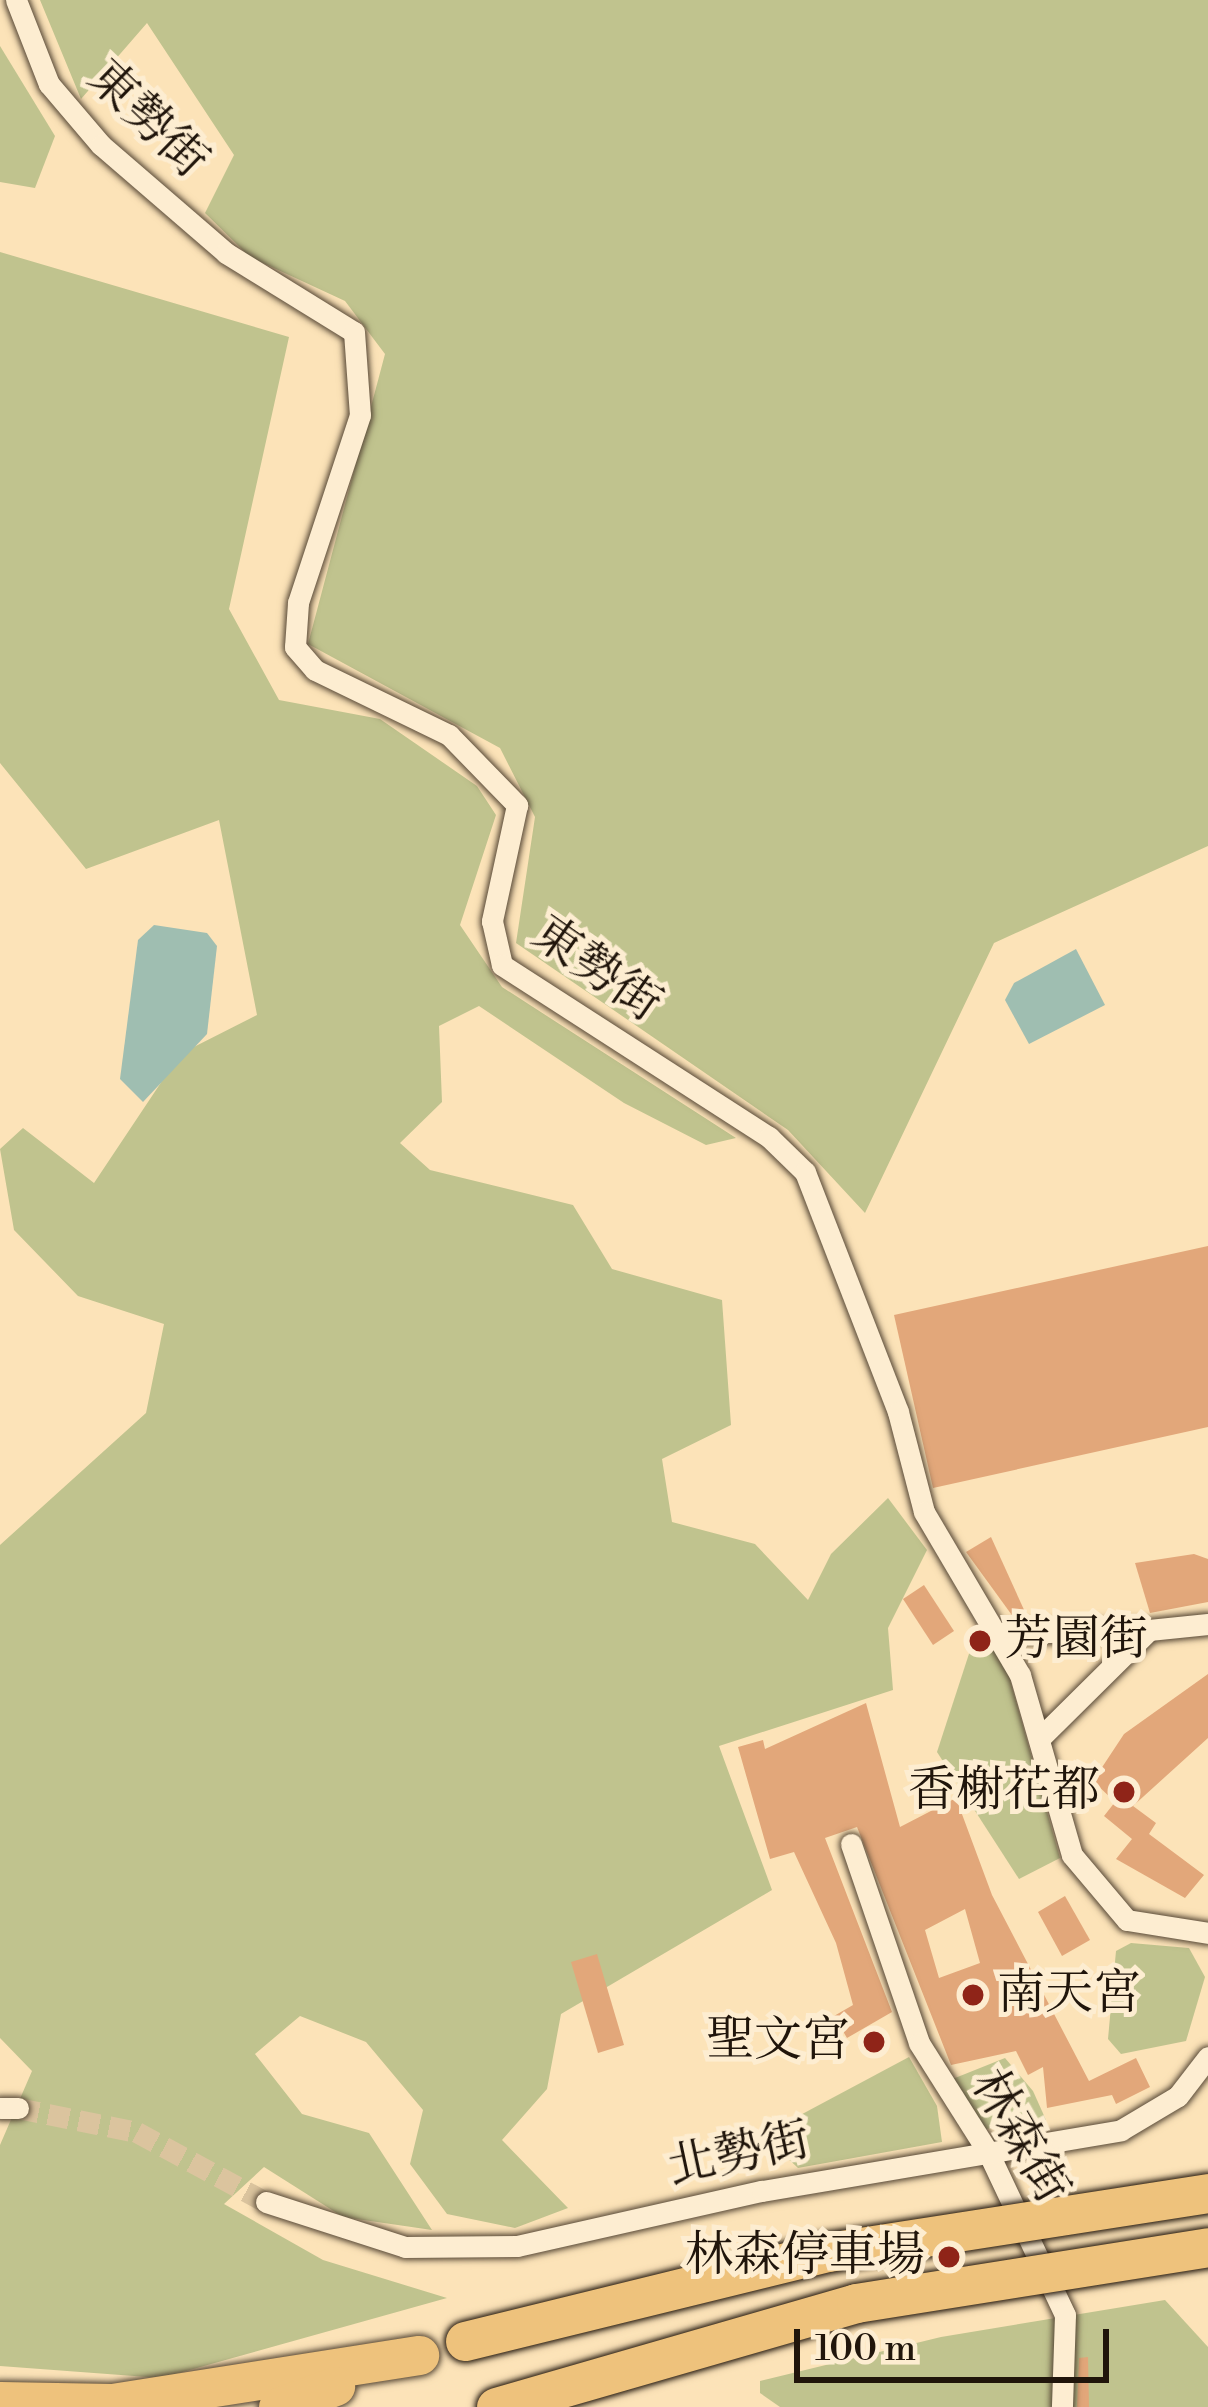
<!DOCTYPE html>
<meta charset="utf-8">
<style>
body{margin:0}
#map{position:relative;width:1208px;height:2407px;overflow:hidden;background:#fce3b8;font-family:"Libre Bodoni","Noto Serif TC",serif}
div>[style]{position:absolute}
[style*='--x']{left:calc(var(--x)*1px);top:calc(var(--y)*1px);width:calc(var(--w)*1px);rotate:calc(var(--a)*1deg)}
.green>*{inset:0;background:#c0c38e}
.water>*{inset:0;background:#9fbeb1}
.building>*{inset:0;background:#e2a77a}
.minor-tunnel>*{height:21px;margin-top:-10.5px;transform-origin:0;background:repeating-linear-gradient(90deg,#dbc49e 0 21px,transparent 0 31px)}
.roads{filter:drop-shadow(0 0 3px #574836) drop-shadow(0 0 3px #574836)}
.minor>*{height:21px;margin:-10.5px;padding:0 10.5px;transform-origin:10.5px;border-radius:10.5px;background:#fdedd1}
.motorway>*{height:39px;margin:-19.5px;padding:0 19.5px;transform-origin:19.5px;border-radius:19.5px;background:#eec27c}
.bridges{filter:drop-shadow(0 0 3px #20150b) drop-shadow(0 0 3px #20150b)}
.motorway-bridge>*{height:39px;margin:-19.5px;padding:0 19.5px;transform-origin:19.5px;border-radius:19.5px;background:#eec27c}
.dots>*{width:33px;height:33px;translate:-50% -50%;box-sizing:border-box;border:6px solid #fdedd1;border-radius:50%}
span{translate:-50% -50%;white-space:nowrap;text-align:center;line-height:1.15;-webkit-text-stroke:10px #fdedd1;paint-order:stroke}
.street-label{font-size:48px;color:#20150b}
.poi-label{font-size:48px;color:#20150b}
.left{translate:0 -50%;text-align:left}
.right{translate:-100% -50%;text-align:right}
.scale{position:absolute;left:794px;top:2329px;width:315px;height:54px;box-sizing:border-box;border:6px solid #20150b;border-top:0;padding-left:15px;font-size:36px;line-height:42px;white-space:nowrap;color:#20150b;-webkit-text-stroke:9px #fdedd1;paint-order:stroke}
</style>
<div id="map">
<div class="green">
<div style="clip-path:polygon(40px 0,1208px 0,1208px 846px,994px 943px,865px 1213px,788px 1130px,516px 943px,535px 817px,500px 748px,308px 644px,385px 354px,345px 301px,250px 257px,205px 213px,234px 155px,147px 23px,81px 99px)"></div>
<div style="clip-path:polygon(0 46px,55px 136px,35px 188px,0 182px)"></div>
<div style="clip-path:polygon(0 252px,289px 337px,229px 609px,279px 700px,380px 719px,477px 786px,496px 815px,460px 925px,502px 987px,736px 1138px,706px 1145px,624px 1103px,479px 1006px,439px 1026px,442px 1102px,400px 1143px,430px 1170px,573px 1205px,612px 1269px,722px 1300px,731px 1425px,662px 1459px,672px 1522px,755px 1544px,808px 1600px,831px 1554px,888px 1498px,927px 1550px,888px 1628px,893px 1690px,719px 1746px,772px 1890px,561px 2014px,547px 2089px,502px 2140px,568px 2208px,515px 2228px,447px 2214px,410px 2164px,423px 2110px,366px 2042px,300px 2016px,255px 2054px,302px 2114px,369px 2133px,432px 2230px,343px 2217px,264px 2167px,224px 2204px,323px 2260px,447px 2298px,161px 2378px,0 2366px,0 2145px,32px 2071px,0 2038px,0 1545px,146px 1413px,164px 1324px,78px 1296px,14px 1230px,0 1149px,23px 1128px,94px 1183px,180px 1054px,257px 1015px,219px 820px,86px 869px,0 763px)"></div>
<div style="clip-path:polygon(980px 1620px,1003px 1655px,1060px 1858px,1019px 1879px,937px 1752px)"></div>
<div style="clip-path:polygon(1131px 1943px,1189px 1948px,1205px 1977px,1186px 2041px,1121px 2054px,1108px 2039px,1116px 1951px)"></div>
<div style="clip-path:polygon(909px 2057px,937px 2106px,942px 2142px,798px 2168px,782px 2153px,776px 2128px)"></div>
<div style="clip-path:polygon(1005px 2058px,1033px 2091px,1046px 2120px,986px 2129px,950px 2080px)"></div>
<div style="clip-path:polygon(1165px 2300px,1208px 2347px,1208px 2407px,780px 2407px,760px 2393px,760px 2381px,941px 2337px)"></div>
</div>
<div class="water">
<div style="clip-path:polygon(154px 925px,207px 933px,217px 946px,207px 1034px,143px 1102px,120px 1079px,138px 940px)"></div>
<div style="clip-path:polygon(1076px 949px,1105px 1005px,1029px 1044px,1005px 1000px,1014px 983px)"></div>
</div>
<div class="building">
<div style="clip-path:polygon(1208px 1246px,1208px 1427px,933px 1488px,894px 1315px)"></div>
<div style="clip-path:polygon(991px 1537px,1025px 1612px,1014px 1618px,966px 1552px)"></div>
<div style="clip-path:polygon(1194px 1554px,1208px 1559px,1208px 1602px,1150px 1613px,1135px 1563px)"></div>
<div style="clip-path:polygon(924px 1585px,954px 1631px,933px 1645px,903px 1599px)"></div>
<div style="clip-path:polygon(1208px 1674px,1208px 1738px,1133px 1806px,1156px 1823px,1149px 1834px,1204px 1875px,1185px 1898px,1116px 1859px,1132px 1839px,1104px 1816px,1115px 1802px,1093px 1781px,1124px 1734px)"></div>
<div style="clip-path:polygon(evenodd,866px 1703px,900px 1827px,956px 1798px,992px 1895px,1089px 2081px,1136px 2058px,1150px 2087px,1116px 2104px,1112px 2095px,1047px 2108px,1043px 2067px,1028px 2075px,1016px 2051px,951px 2065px,857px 1827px,825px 1838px,892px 2012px,847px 2038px,834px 2016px,853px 2005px,836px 1943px,794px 1852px,770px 1859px,738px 1747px,763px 1740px,765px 1749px,866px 1703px,965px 1909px,980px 1963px,939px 1978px,925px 1930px,965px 1909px)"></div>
<div style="clip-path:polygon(1065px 1896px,1090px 1940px,1062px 1956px,1038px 1912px)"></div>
<div style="clip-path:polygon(597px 1954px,624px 2045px,598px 2053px,571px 1962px)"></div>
<div style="clip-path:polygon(1088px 2357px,1089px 2407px,1077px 2407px,1079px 2358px)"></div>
</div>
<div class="minor-tunnel">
<div style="--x:18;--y:2108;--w:121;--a:11.4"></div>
<div style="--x:137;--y:2132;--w:147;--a:28.5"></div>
</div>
<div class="roads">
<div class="minor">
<div style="--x:16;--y:0;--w:90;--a:68.6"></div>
<div style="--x:49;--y:84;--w:80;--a:49.6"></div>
<div style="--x:101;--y:145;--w:165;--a:40.8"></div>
<div style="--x:226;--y:253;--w:150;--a:31.7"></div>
<div style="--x:354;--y:332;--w:83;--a:85.9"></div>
<div style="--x:360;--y:415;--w:198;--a:108.3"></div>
<div style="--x:298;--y:603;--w:44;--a:93.9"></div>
<div style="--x:295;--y:647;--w:30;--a:49"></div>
<div style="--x:315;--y:670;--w:149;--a:25.9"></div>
<div style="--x:449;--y:735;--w:98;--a:45.8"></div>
<div style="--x:517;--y:805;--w:119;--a:102.2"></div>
<div style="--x:492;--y:921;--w:45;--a:77.2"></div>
<div style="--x:502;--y:965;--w:318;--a:32.8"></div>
<div style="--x:769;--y:1137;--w:50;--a:44.2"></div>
<div style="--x:805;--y:1172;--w:257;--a:68.8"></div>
<div style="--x:898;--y:1412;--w:103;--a:75.4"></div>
<div style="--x:924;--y:1512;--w:189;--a:59.5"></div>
<div style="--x:1020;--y:1675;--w:187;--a:73.9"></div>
<div style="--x:1072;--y:1855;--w:85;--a:49.8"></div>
<div style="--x:1127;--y:1920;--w:82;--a:9.1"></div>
<div style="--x:1000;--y:1633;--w:149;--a:-1.2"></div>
<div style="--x:1042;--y:1736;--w:151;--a:-44.7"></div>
<div style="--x:1149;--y:1630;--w:59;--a:-5.8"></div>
<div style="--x:851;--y:1844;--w:210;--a:71.1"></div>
<div style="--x:919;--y:2043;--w:129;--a:57.7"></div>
<div style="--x:988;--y:2152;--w:180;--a:64.7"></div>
<div style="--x:1065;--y:2315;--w:92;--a:91.9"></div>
<div style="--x:0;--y:2108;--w:18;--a:0"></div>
<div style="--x:266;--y:2202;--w:146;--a:17.9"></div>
<div style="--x:405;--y:2247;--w:112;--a:-0.5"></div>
<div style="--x:517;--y:2246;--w:251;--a:-12.7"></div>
<div style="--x:762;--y:2191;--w:364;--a:-9.6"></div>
<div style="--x:1121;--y:2130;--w:66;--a:-30.8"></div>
<div style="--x:1178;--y:2096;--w:49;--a:-52.4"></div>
</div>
<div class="motorway">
<div style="--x:0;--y:2401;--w:112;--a:1"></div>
<div style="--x:112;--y:2403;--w:311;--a:-8.9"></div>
<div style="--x:278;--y:2407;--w:61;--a:-20.2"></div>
</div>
</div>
<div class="bridges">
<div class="motorway-bridge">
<div style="--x:465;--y:2341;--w:374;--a:-13.8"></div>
<div style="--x:828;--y:2252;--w:385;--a:-8.8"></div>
<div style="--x:496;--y:2407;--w:375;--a:-16.1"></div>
<div style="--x:856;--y:2303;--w:356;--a:-9"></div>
</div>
</div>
<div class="dots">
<div style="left:980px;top:1641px;background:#8f2418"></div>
<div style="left:1124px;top:1792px;background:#8f2418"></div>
<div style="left:973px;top:1995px;background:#8f2418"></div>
<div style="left:874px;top:2042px;background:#8f2418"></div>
<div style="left:949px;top:2257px;background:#8f2418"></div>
</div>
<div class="street-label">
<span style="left:147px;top:120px;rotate:44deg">東勢街</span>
<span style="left:596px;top:970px;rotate:35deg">東勢街</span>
<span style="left:1019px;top:2137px;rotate:60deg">林森街</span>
<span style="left:739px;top:2155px;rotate:-12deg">北勢街</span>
</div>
<div class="poi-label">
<span class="left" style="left:1004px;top:1641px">芳園街</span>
<span class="right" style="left:1100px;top:1792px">香榭花都</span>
<span class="left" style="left:997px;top:1995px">南天宮</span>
<span class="right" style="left:850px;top:2042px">聖文宮</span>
<span class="right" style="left:925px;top:2257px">林森停車場</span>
</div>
<div class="scale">100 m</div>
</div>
